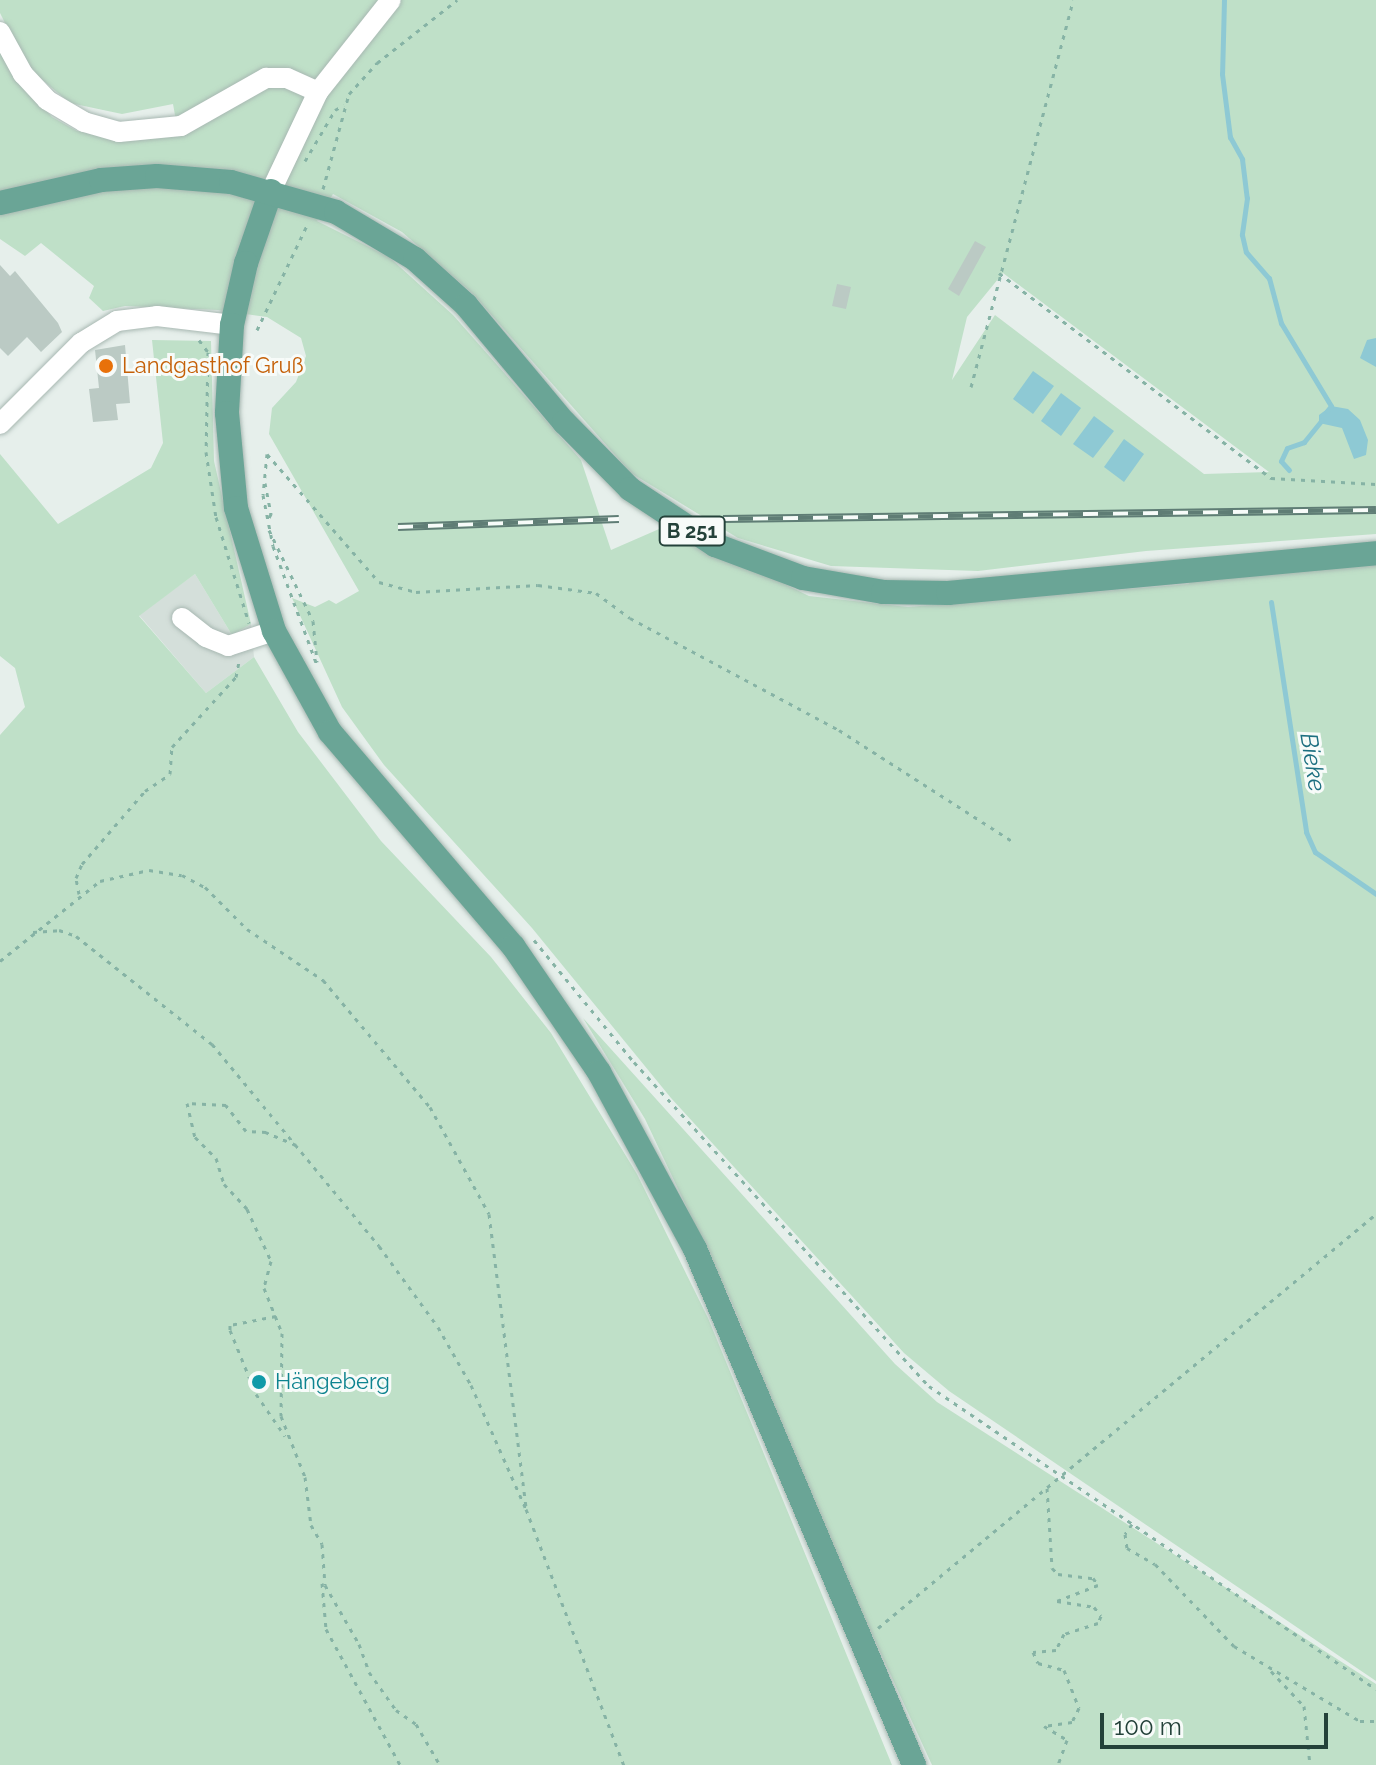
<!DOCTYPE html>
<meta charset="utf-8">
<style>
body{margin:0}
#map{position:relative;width:1376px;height:1765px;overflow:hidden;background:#e6efeb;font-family:Raleway,sans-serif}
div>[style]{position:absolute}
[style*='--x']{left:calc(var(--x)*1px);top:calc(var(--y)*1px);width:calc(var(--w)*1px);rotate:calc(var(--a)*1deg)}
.built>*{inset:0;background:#d4dfda}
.green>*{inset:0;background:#bfe0c8}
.water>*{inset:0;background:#8ec9d4}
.stream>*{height:5px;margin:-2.5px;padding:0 2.5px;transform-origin:2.5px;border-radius:2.5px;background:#8ec9d4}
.building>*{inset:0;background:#bbcac4}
.path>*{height:3px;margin-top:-1.5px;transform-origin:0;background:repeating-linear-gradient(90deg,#86b3a5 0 4px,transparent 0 10px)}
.roads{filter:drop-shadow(0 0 2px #a8b8b2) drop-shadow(0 0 2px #a8b8b2)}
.minor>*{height:20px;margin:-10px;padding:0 10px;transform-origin:10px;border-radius:10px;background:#fff}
.major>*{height:24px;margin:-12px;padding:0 12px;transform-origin:12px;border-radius:12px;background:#6aa596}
.rail>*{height:8px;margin-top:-4px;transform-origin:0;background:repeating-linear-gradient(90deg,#f7fbf9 0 15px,#5f7d75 0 30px);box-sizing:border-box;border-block:2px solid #5f7d75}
.dots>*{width:22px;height:22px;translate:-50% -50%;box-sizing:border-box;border:4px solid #f7fbf9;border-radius:50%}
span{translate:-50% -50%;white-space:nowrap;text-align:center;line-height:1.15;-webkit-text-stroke:6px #f7fbf9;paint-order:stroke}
.shield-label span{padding:2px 6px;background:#f7fbf9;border:2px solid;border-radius:6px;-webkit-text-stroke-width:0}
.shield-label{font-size:20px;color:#24423a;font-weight:700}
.food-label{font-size:22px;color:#c56008}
.left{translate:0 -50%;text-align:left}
.culture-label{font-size:22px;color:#0d838f}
.water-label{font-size:24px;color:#1c6f80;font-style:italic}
.scale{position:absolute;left:1100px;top:1713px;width:228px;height:36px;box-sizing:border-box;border:4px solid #24423a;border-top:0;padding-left:10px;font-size:24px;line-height:28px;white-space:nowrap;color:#24423a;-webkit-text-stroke:6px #f7fbf9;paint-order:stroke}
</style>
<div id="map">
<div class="built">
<div style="clip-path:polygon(195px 574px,232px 635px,251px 624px,254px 657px,206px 693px,139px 615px)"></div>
</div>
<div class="green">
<div style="clip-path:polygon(evenodd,0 0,1376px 0,1376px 534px,1146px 551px,978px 571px,831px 566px,738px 538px,631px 473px,473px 294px,402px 232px,333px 194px,317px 221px,389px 257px,453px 315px,581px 460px,611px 550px,666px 526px,809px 596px,908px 607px,1189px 584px,1185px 574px,1376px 561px,1376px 1681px,949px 1391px,904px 1353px,671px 1098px,532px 928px,384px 765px,342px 707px,292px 598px,315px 607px,329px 600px,336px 604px,359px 591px,269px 434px,272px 408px,296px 382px,306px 356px,301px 338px,267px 317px,218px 310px,125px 306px,103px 311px,89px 298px,94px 286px,41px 243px,25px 256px,0 239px,0 213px,64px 201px,72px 175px,0 194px,0 47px,18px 80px,52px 117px,77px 131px,118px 138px,178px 132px,173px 104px,122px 114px,70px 103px,27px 67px,0 13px,0 0,1003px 273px,1269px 472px,1204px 474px,995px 315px,952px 380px,967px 317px,1003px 273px)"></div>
<div style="clip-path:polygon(152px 340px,211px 341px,214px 461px,251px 624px,232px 635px,195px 574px,139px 616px,206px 693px,254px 657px,298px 732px,381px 841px,491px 957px,551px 1033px,637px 1174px,708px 1318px,892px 1765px,0 1765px,0 735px,25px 707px,15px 668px,0 656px,0 454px,58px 524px,151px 468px,163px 443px)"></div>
<div style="clip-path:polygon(583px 1018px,895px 1364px,937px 1402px,1376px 1684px,1376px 1765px,932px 1765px,836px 1556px,732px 1303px,645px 1119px)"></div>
</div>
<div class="water">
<div style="clip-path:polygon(1376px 338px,1376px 367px,1360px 358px,1367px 340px)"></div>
<div style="clip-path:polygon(1033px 371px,1054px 386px,1033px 414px,1013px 399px)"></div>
<div style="clip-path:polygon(1061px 393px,1081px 408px,1061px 436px,1041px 421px)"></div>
<div style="clip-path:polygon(1331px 406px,1348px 409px,1360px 420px,1368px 440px,1366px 455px,1354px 459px,1342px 428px,1319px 423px,1319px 415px)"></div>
<div style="clip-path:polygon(1094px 416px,1114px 431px,1093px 458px,1073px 444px)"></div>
<div style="clip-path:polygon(1124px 439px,1144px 454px,1124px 482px,1104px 467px)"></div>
</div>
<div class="stream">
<div style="--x:1224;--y:0;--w:74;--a:91.5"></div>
<div style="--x:1222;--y:74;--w:64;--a:82.8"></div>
<div style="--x:1230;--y:137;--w:25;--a:61"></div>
<div style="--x:1242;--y:159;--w:39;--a:83"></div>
<div style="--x:1247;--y:198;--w:37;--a:98"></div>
<div style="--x:1242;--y:235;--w:17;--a:77"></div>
<div style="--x:1246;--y:252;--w:35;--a:49"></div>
<div style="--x:1269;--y:278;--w:47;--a:75.1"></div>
<div style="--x:1281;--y:323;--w:97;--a:58.9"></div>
<div style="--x:1331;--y:406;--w:6;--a:129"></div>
<div style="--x:1289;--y:470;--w:12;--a:-132"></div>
<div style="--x:1281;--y:461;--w:14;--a:-65"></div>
<div style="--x:1287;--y:448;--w:18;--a:-19"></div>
<div style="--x:1304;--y:442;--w:28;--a:-51"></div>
<div style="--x:1271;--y:602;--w:233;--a:81.3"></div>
<div style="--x:1306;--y:832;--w:22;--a:66"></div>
<div style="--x:1315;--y:852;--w:74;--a:34.5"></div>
</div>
<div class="building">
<div style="clip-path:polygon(975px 241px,986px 247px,959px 296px,948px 289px)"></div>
<div style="clip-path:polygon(0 265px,10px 276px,15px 271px,58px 323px,62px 332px,41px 352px,27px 337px,8px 356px,0 348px)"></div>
<div style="clip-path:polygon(837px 284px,851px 287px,846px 309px,832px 306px)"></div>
<div style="clip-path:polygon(125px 345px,130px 403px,116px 404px,118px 420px,93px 422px,89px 389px,99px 388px,95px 350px)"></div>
</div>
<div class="path">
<div style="--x:305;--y:161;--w:59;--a:-59.5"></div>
<div style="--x:335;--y:110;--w:10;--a:-29"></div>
<div style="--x:323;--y:189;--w:98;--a:-74.7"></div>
<div style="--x:349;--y:94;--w:42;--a:-47.9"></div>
<div style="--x:377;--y:63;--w:102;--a:-38.2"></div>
<div style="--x:999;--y:273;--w:341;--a:37"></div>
<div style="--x:1271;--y:478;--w:105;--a:3.3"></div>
<div style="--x:257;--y:330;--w:119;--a:-64.5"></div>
<div style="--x:199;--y:340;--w:15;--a:53"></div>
<div style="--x:208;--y:352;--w:100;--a:91.1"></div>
<div style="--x:206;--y:452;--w:66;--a:81.3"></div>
<div style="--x:216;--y:517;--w:111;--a:72.7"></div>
<div style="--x:971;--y:387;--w:400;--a:-75.2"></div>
<div style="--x:267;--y:454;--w:41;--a:95.6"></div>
<div style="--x:263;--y:495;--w:52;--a:78.9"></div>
<div style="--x:273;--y:546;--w:127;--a:69.7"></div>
<div style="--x:267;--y:454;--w:170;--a:48.8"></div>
<div style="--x:379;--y:582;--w:38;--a:15"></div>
<div style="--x:416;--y:592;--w:122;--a:-3.3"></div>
<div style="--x:538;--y:585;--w:59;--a:7.9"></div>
<div style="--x:596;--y:593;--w:42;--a:36.3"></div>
<div style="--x:630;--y:618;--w:237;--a:28.2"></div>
<div style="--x:839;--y:730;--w:206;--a:32.7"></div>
<div style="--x:265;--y:483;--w:32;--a:79"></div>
<div style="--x:271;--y:514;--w:8;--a:120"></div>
<div style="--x:269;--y:530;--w:101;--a:64.2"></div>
<div style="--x:313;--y:621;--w:41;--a:84.4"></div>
<div style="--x:79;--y:894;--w:16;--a:-101"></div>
<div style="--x:76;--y:878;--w:15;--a:-67"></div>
<div style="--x:82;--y:864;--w:96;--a:-49.2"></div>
<div style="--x:145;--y:791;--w:30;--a:-34"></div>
<div style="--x:170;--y:774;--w:27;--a:-86"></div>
<div style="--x:172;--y:747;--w:95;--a:-47.6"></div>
<div style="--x:236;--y:677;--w:16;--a:-79"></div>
<div style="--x:33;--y:932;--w:26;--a:-4"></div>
<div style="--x:59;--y:930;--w:18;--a:19"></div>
<div style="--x:76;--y:936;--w:174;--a:38.5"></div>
<div style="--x:212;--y:1044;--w:262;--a:50.4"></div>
<div style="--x:379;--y:1246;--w:100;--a:53.9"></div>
<div style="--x:438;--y:1327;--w:67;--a:60.4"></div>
<div style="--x:471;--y:1385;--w:136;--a:66.1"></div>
<div style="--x:526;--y:1509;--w:274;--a:69.1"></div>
<div style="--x:534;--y:940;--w:158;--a:50.7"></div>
<div style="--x:634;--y:1062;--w:438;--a:47.7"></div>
<div style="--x:929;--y:1386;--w:540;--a:34.13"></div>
<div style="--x:0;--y:961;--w:128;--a:-38.7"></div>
<div style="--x:100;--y:881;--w:50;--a:-12.7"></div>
<div style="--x:149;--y:870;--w:33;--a:9"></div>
<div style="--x:182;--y:875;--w:26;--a:28"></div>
<div style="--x:205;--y:887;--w:59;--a:45"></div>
<div style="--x:247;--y:929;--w:92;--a:33.9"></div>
<div style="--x:323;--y:980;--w:166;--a:49.9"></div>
<div style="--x:430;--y:1107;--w:122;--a:61.1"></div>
<div style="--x:489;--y:1214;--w:294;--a:82.8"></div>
<div style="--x:296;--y:1145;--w:33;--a:-157"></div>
<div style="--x:266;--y:1132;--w:20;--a:-177"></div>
<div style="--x:246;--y:1131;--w:33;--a:-128"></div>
<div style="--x:226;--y:1105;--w:39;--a:-177"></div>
<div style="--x:187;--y:1103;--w:35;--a:77"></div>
<div style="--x:195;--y:1137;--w:30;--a:45"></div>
<div style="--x:216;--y:1158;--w:27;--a:73"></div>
<div style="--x:224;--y:1184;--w:34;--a:47"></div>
<div style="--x:247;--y:1209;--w:57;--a:65.2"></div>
<div style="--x:271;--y:1261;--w:28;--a:105"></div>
<div style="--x:264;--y:1288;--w:48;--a:68.2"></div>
<div style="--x:282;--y:1333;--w:83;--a:90.7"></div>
<div style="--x:281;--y:1416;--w:66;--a:68.5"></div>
<div style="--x:305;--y:1477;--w:48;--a:82.9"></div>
<div style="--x:311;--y:1525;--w:22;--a:60"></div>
<div style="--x:322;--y:1544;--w:41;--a:85.8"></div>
<div style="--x:325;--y:1585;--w:68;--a:60"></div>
<div style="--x:359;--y:1644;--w:30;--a:70"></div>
<div style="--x:369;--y:1672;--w:47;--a:54.6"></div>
<div style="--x:396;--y:1710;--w:24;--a:35"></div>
<div style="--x:416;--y:1724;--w:48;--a:59.7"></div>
<div style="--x:276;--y:1316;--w:47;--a:168.9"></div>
<div style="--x:230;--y:1325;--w:5;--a:90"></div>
<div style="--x:230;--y:1330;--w:69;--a:67.9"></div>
<div style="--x:256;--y:1394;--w:51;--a:55.4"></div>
<div style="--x:1047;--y:1488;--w:80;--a:86.4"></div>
<div style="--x:1052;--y:1568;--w:8;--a:45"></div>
<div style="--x:1058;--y:1574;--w:35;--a:7"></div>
<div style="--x:1093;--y:1578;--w:9;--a:54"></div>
<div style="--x:1098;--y:1585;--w:44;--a:158.7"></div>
<div style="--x:1057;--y:1601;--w:37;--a:9"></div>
<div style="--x:1094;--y:1607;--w:11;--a:52"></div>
<div style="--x:1101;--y:1616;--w:8;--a:113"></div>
<div style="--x:1098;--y:1623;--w:36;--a:162"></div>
<div style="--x:1064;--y:1634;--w:18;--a:117"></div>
<div style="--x:1056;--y:1650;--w:23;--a:175"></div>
<div style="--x:1033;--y:1652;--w:12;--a:66"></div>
<div style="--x:1038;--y:1663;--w:27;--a:15"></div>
<div style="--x:1064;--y:1670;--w:41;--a:68.5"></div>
<div style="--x:1079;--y:1708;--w:16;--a:117"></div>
<div style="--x:1072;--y:1722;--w:28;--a:172"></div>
<div style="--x:1044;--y:1726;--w:27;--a:31"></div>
<div style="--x:1067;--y:1740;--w:27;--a:110"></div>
<div style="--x:1132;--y:1524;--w:12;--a:125"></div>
<div style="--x:1125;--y:1534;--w:14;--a:82"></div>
<div style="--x:1127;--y:1548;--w:32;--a:30"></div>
<div style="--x:1155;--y:1564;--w:114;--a:46.1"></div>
<div style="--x:1234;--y:1646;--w:147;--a:30.8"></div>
<div style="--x:1360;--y:1721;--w:16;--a:0"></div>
<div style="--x:322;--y:1583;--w:46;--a:85"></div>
<div style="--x:326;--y:1629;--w:155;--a:61.4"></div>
<div style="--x:878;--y:1628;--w:648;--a:-39.74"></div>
<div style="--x:1271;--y:1671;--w:48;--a:46.7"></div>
<div style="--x:1304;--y:1706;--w:59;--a:84.2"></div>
</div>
<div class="roads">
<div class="minor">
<div style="--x:0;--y:32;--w:48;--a:61.3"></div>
<div style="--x:23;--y:74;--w:35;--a:47"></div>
<div style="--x:47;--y:100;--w:43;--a:30.7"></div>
<div style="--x:84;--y:122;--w:36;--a:16"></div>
<div style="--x:119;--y:132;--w:62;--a:-5.5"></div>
<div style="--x:181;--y:126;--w:98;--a:-29.5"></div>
<div style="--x:266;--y:78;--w:21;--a:0"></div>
<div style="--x:287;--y:78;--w:34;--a:24"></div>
<div style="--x:271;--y:191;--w:110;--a:-64.6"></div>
<div style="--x:318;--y:92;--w:117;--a:-51.6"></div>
<div style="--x:0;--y:424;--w:115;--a:-45"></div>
<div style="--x:81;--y:343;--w:42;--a:-31.4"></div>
<div style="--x:117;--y:321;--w:40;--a:-7.1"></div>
<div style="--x:157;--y:316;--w:76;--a:6.8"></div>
<div style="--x:182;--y:618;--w:31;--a:38"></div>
<div style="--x:206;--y:637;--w:24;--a:22"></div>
<div style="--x:228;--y:646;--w:48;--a:-18.1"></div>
</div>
<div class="major">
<div style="--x:271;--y:191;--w:76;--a:109.1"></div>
<div style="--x:246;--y:263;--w:64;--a:102.7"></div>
<div style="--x:232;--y:325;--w:88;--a:93.3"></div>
<div style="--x:227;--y:413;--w:95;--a:84.6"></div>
<div style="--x:236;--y:508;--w:129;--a:72.8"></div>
<div style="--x:274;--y:631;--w:115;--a:61"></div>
<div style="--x:330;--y:732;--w:282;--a:49.5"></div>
<div style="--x:513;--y:946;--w:153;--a:55.7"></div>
<div style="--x:599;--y:1072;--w:201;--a:61.5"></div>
<div style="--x:695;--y:1249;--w:561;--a:67"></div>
<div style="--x:0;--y:203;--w:104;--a:-12.8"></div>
<div style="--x:101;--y:180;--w:56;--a:-4.1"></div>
<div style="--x:157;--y:176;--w:74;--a:4.6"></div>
<div style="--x:231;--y:182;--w:109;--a:15.9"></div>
<div style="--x:336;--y:212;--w:92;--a:30.7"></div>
<div style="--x:415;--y:259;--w:69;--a:42"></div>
<div style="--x:466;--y:305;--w:153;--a:50.1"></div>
<div style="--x:564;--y:422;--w:94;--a:45.4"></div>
<div style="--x:630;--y:489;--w:102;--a:33.4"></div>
<div style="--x:715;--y:545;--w:94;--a:20.6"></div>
<div style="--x:803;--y:578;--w:81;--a:9.9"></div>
<div style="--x:883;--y:592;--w:65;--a:0.9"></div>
<div style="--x:948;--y:593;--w:430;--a:-5.3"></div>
</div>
</div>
<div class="rail">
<div style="--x:723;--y:519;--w:653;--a:-0.79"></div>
<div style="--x:398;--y:527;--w:221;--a:-2.1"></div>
</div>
<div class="dots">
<div style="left:106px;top:366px;background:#e8710a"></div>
<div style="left:259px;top:1382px;background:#0f9aa8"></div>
</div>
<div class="shield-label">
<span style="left:692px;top:531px">B 251</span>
</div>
<div class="food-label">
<span class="left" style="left:122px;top:366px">Landgasthof Gruß</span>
</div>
<div class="culture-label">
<span class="left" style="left:275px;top:1382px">Hängeberg</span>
</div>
<div class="water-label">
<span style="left:1313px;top:762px;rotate:81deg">Bieke</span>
</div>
<div class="scale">100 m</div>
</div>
